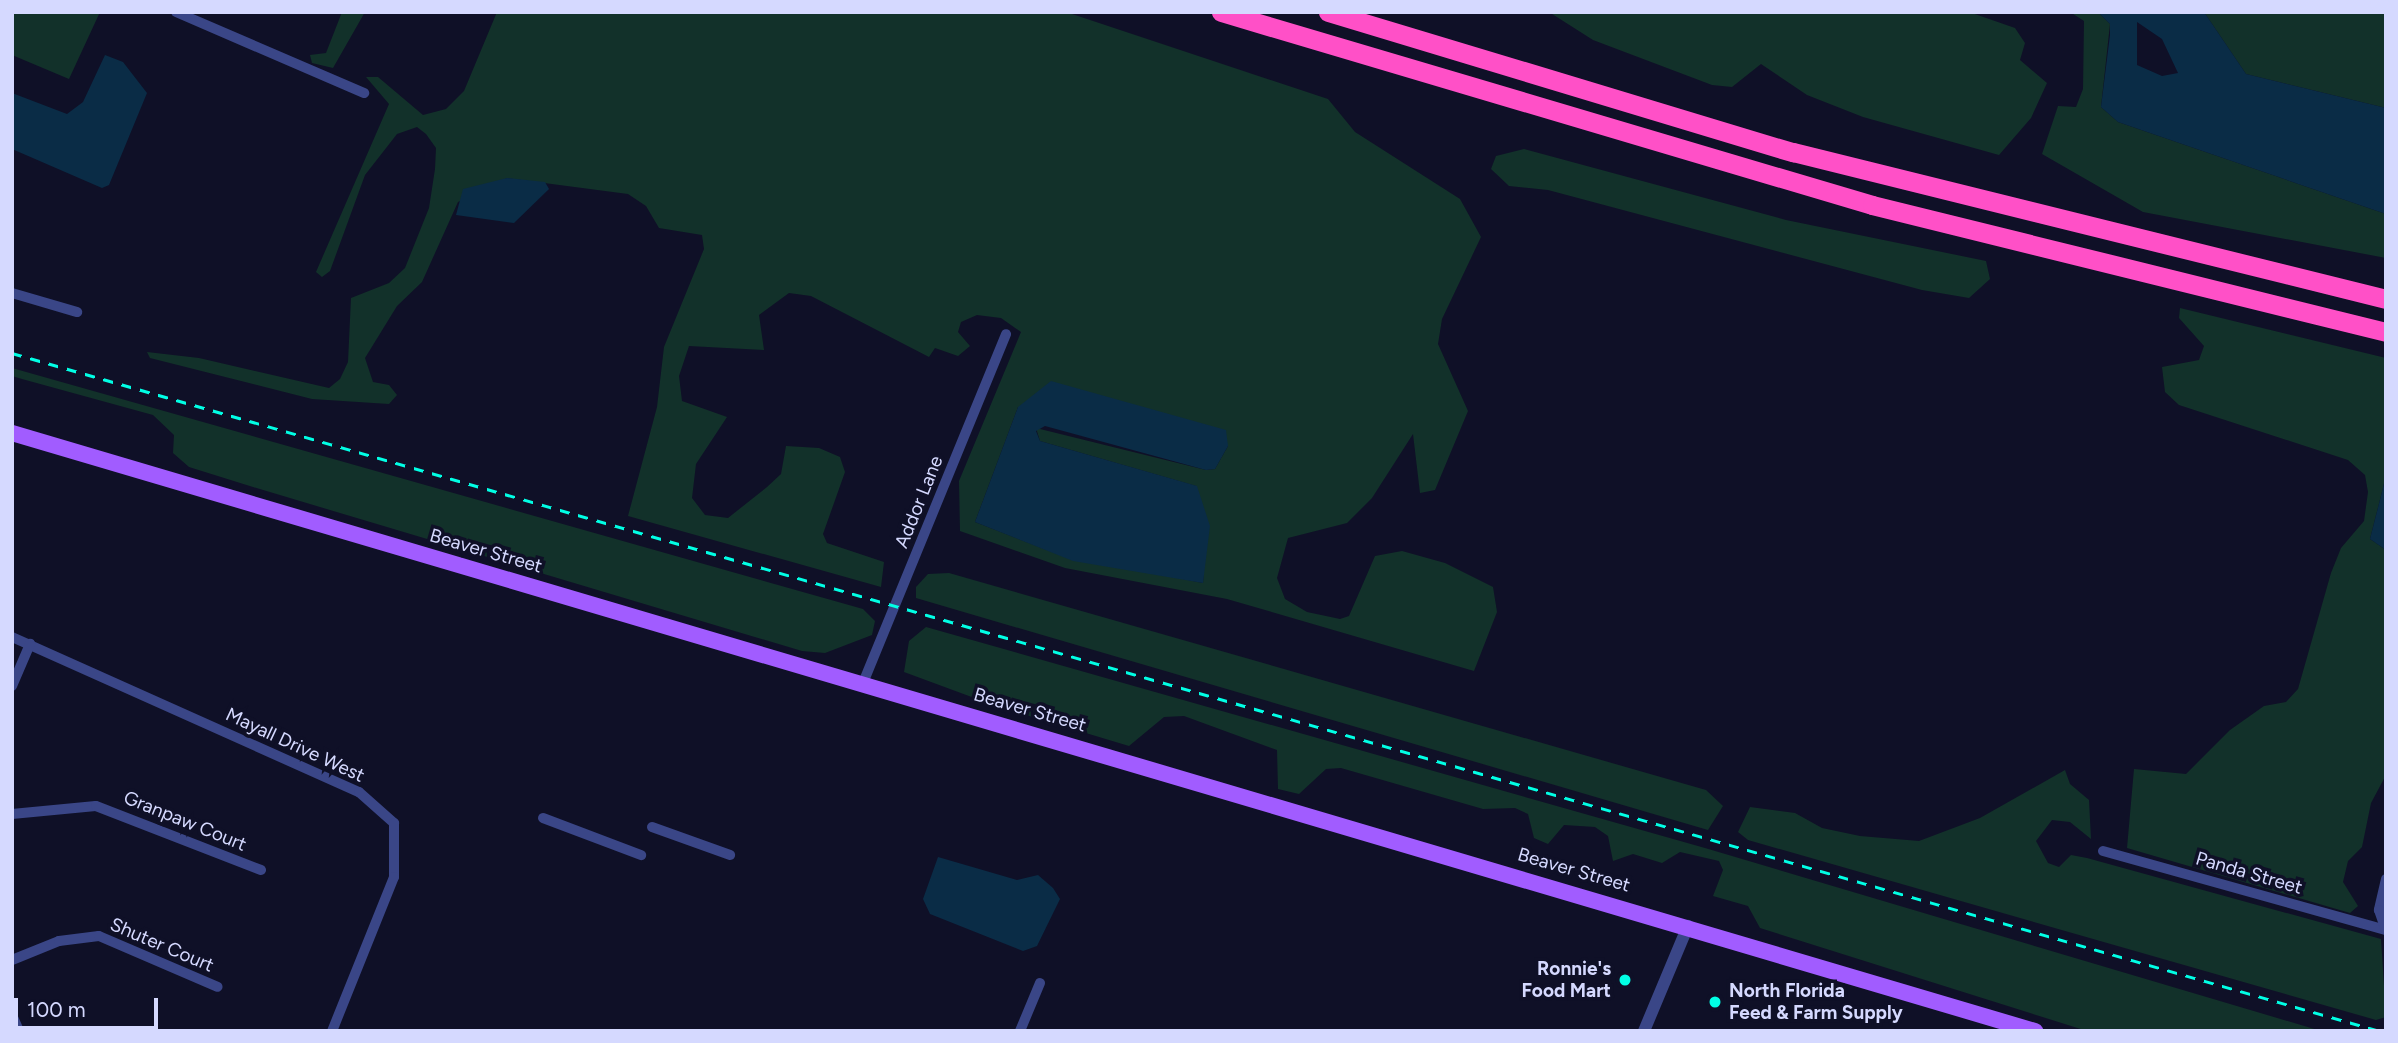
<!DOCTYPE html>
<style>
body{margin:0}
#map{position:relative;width:2398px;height:1043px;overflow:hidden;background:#0f1027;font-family:Figtree,sans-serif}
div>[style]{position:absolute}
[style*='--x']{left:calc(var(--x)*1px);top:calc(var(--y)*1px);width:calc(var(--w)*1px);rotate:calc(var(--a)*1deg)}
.green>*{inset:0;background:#12312a}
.water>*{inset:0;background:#0a2c46}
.minor>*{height:10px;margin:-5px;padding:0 5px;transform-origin:5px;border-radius:5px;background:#3a4687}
.tertiary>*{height:12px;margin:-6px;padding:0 6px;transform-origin:6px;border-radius:6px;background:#3a4687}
.primary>*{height:16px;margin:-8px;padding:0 8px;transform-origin:8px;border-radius:8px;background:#a15cff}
.motorway>*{height:19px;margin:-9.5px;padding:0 9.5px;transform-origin:9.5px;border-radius:9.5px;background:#ff50c7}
.rail>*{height:2.5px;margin-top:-1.25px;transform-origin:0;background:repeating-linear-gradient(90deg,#01ffe5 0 10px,transparent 0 19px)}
.dots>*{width:19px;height:19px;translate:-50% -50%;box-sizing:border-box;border:4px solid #0f1027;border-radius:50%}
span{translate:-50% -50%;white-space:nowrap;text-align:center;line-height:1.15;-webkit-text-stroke:7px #0f1027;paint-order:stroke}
.street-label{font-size:19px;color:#d5d9ff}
.poi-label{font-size:19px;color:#d5d9ff;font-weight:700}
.right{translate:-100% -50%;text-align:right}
.left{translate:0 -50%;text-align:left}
.frame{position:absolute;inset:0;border:14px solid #d5d9ff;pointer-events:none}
.scale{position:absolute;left:14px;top:998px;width:144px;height:32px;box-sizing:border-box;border:4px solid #d5d9ff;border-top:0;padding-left:9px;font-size:21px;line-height:24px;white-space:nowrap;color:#d5d9ff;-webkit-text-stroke:5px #0f1027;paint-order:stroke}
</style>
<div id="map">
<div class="green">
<div style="clip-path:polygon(12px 12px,100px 12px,69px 79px,12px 55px)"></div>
<div style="clip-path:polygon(342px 12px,365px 12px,333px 68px,312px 63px,310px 55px,326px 53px)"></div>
<div style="clip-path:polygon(evenodd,497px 12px,1066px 12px,1328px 99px,1355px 132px,1460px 199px,1481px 237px,1442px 319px,1438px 344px,1468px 411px,1435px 490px,1420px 493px,1413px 434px,1372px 498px,1347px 523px,1288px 538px,1277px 578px,1285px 599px,1307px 612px,1340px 619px,1349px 616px,1375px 556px,1402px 551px,1445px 563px,1493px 587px,1497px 612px,1474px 671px,1227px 599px,1065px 568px,960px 531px,959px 481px,1021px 332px,1001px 318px,977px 315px,961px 322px,958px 332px,970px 346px,958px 356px,935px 348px,929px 357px,811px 296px,789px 293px,759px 315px,764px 350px,689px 346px,679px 376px,682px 401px,727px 417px,696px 464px,692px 498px,705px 515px,728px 518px,767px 487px,781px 474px,786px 446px,819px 448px,840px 457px,845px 472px,823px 534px,827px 543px,884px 562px,881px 587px,628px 516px,657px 407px,664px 347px,704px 249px,702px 235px,659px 228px,646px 206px,628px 194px,507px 178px,458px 202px,422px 282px,397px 306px,365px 358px,373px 382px,389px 385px,397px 395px,389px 404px,312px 399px,150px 358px,147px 352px,199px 358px,329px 388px,340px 379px,348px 362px,351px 298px,389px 283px,405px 268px,429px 208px,435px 169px,436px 148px,426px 134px,417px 127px,397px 134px,365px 175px,330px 271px,322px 277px,316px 272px,389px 104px,366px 77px,378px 77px,423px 115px,446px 109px,464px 91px,497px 12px,1018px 407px,1228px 446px,1215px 469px,1206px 470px,1036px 428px,1040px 441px,1196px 486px,1207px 519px,1203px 583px,1057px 554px,975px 522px,1018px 407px)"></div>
<div style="clip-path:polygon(1549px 12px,1969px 12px,2015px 28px,2025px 43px,2020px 60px,2047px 83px,2031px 118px,1999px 155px,1863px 117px,1807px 95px,1761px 64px,1732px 87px,1712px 85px,1593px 40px)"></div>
<div style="clip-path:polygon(2070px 12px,2098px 12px,2110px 24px,2101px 107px,2118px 122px,2386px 214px,2386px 258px,2143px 212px,2042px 154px,2058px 106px,2076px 107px,2083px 89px,2084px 21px)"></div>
<div style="clip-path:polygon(2204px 12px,2386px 12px,2386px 108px,2246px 74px)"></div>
<div style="clip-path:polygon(1524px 149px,1786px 220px,1986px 261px,1990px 279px,1969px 298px,1922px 290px,1548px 190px,1509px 186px,1491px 169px,1496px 156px)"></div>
<div style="clip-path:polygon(2180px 308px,2386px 358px,2386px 476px,2370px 539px,2386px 550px,2386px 775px,2371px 803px,2362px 847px,2348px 861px,2343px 882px,2358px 906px,2350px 913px,2127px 848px,2134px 769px,2186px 774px,2230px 730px,2264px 706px,2286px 702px,2298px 689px,2331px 573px,2341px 548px,2364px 521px,2368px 492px,2365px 475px,2348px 460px,2179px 405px,2165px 392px,2162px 367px,2199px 360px,2204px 346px,2179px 318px)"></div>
<div style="clip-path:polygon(12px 368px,863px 609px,875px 621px,872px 635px,825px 653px,802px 651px,253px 487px,189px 467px,173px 453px,174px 435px,153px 415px,22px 379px,12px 376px)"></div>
<div style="clip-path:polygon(949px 573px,1706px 790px,1723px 806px,1708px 830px,916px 598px,916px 587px,928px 574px)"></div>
<div style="clip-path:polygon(926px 627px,1705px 848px,2321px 1031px,2087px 1031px,1760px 928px,1748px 906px,1713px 896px,1723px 870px,1719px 861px,1680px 852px,1662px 863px,1633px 854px,1613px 861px,1608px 836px,1595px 827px,1564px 825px,1548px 844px,1534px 838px,1528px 814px,1515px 808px,1483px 809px,1341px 768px,1326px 769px,1299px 794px,1278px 789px,1277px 750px,1184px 716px,1164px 717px,1129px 746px,996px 706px,904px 672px,909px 641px)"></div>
<div style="clip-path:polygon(2065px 770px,2070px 784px,2089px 800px,2091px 839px,2070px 822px,2052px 820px,2036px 841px,2048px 863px,2059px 867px,2071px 855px,2087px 858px,2381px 939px,2386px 1017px,2376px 1020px,1748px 840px,1738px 832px,1750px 807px,1795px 813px,1822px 828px,1860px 836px,1919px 841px,1980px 818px)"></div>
</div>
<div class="water">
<div style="clip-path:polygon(evenodd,2098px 12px,2204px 12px,2246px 74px,2386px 108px,2386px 214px,2118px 122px,2101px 107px,2110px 35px,2110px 24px,2098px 12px,2137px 22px,2162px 39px,2178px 73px,2162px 76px,2137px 65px,2137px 22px)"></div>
<div style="clip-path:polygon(105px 55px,123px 62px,147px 93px,109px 185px,102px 188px,12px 149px,12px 93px,67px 114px,83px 102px)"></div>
<div style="clip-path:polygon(507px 178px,545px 182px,549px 189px,514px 223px,456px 215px,463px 189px)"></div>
<div style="clip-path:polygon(1051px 381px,1226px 430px,1228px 446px,1215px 469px,1206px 470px,1045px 426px,1036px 431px,1040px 441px,1197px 486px,1210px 526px,1203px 583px,1073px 561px,975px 522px,1018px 407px)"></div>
<div style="clip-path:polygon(2386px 476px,2386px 550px,2370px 539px)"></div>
<div style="clip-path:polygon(938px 857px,1017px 880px,1038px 875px,1053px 888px,1060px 899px,1037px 946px,1023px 951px,930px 914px,923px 899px)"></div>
</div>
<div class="minor">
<div style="--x:176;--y:12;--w:205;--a:23.3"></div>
<div style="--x:12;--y:293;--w:68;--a:16.3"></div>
<div style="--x:12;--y:637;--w:380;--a:24.1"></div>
<div style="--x:359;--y:792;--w:47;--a:41.5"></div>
<div style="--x:394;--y:823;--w:54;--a:90"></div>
<div style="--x:394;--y:877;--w:166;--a:111.9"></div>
<div style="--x:863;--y:683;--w:377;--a:-67.7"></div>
<div style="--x:12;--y:686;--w:46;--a:-66.8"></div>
<div style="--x:12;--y:814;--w:84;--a:-5.4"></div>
<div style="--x:96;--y:806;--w:177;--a:21.2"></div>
<div style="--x:543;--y:818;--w:105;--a:20.7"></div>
<div style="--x:652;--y:827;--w:83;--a:19.7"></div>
<div style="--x:2103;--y:851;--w:294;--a:15.6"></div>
<div style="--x:2386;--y:879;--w:32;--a:103"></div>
<div style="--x:2379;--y:910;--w:21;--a:71"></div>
<div style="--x:12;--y:960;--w:51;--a:-22"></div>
<div style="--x:59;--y:941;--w:40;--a:-7.1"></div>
<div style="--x:99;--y:936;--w:129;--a:23.2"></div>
<div style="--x:12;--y:1015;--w:17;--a:66"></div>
<div style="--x:1020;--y:1031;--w:52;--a:-67.4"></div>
</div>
<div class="tertiary">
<div style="--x:1644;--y:1031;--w:114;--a:-67.3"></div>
</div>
<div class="primary">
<div style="--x:12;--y:433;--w:2110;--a:16.47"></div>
</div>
<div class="motorway">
<div style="--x:1221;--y:12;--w:679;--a:16.51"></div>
<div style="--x:1872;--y:205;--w:529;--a:13.88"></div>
<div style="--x:1328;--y:12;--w:486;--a:16.8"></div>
<div style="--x:1793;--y:152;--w:611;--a:13.92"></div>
</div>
<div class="rail">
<div style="--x:12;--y:353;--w:2463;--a:15.98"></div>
</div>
<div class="dots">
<div style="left:1625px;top:980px;background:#01ffe5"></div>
<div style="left:1715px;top:1002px;background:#01ffe5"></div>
</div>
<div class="street-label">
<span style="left:919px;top:502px;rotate:-68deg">Addor Lane</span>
<span style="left:486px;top:551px;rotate:16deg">Beaver Street</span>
<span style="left:1030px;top:710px;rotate:16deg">Beaver Street</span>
<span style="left:295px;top:745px;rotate:25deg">Mayall Drive West</span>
<span style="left:185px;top:821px;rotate:22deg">Granpaw Court</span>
<span style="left:1574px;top:870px;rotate:16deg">Beaver Street</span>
<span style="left:2249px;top:873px;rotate:16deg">Panda Street</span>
<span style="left:162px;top:945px;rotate:23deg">Shuter Court</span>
</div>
<div class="poi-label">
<span class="right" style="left:1611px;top:980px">Ronnie's<br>Food Mart</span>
<span class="left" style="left:1729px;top:1002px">North Florida<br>Feed &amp; Farm Supply</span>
</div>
<div class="frame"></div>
<div class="scale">100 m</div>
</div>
